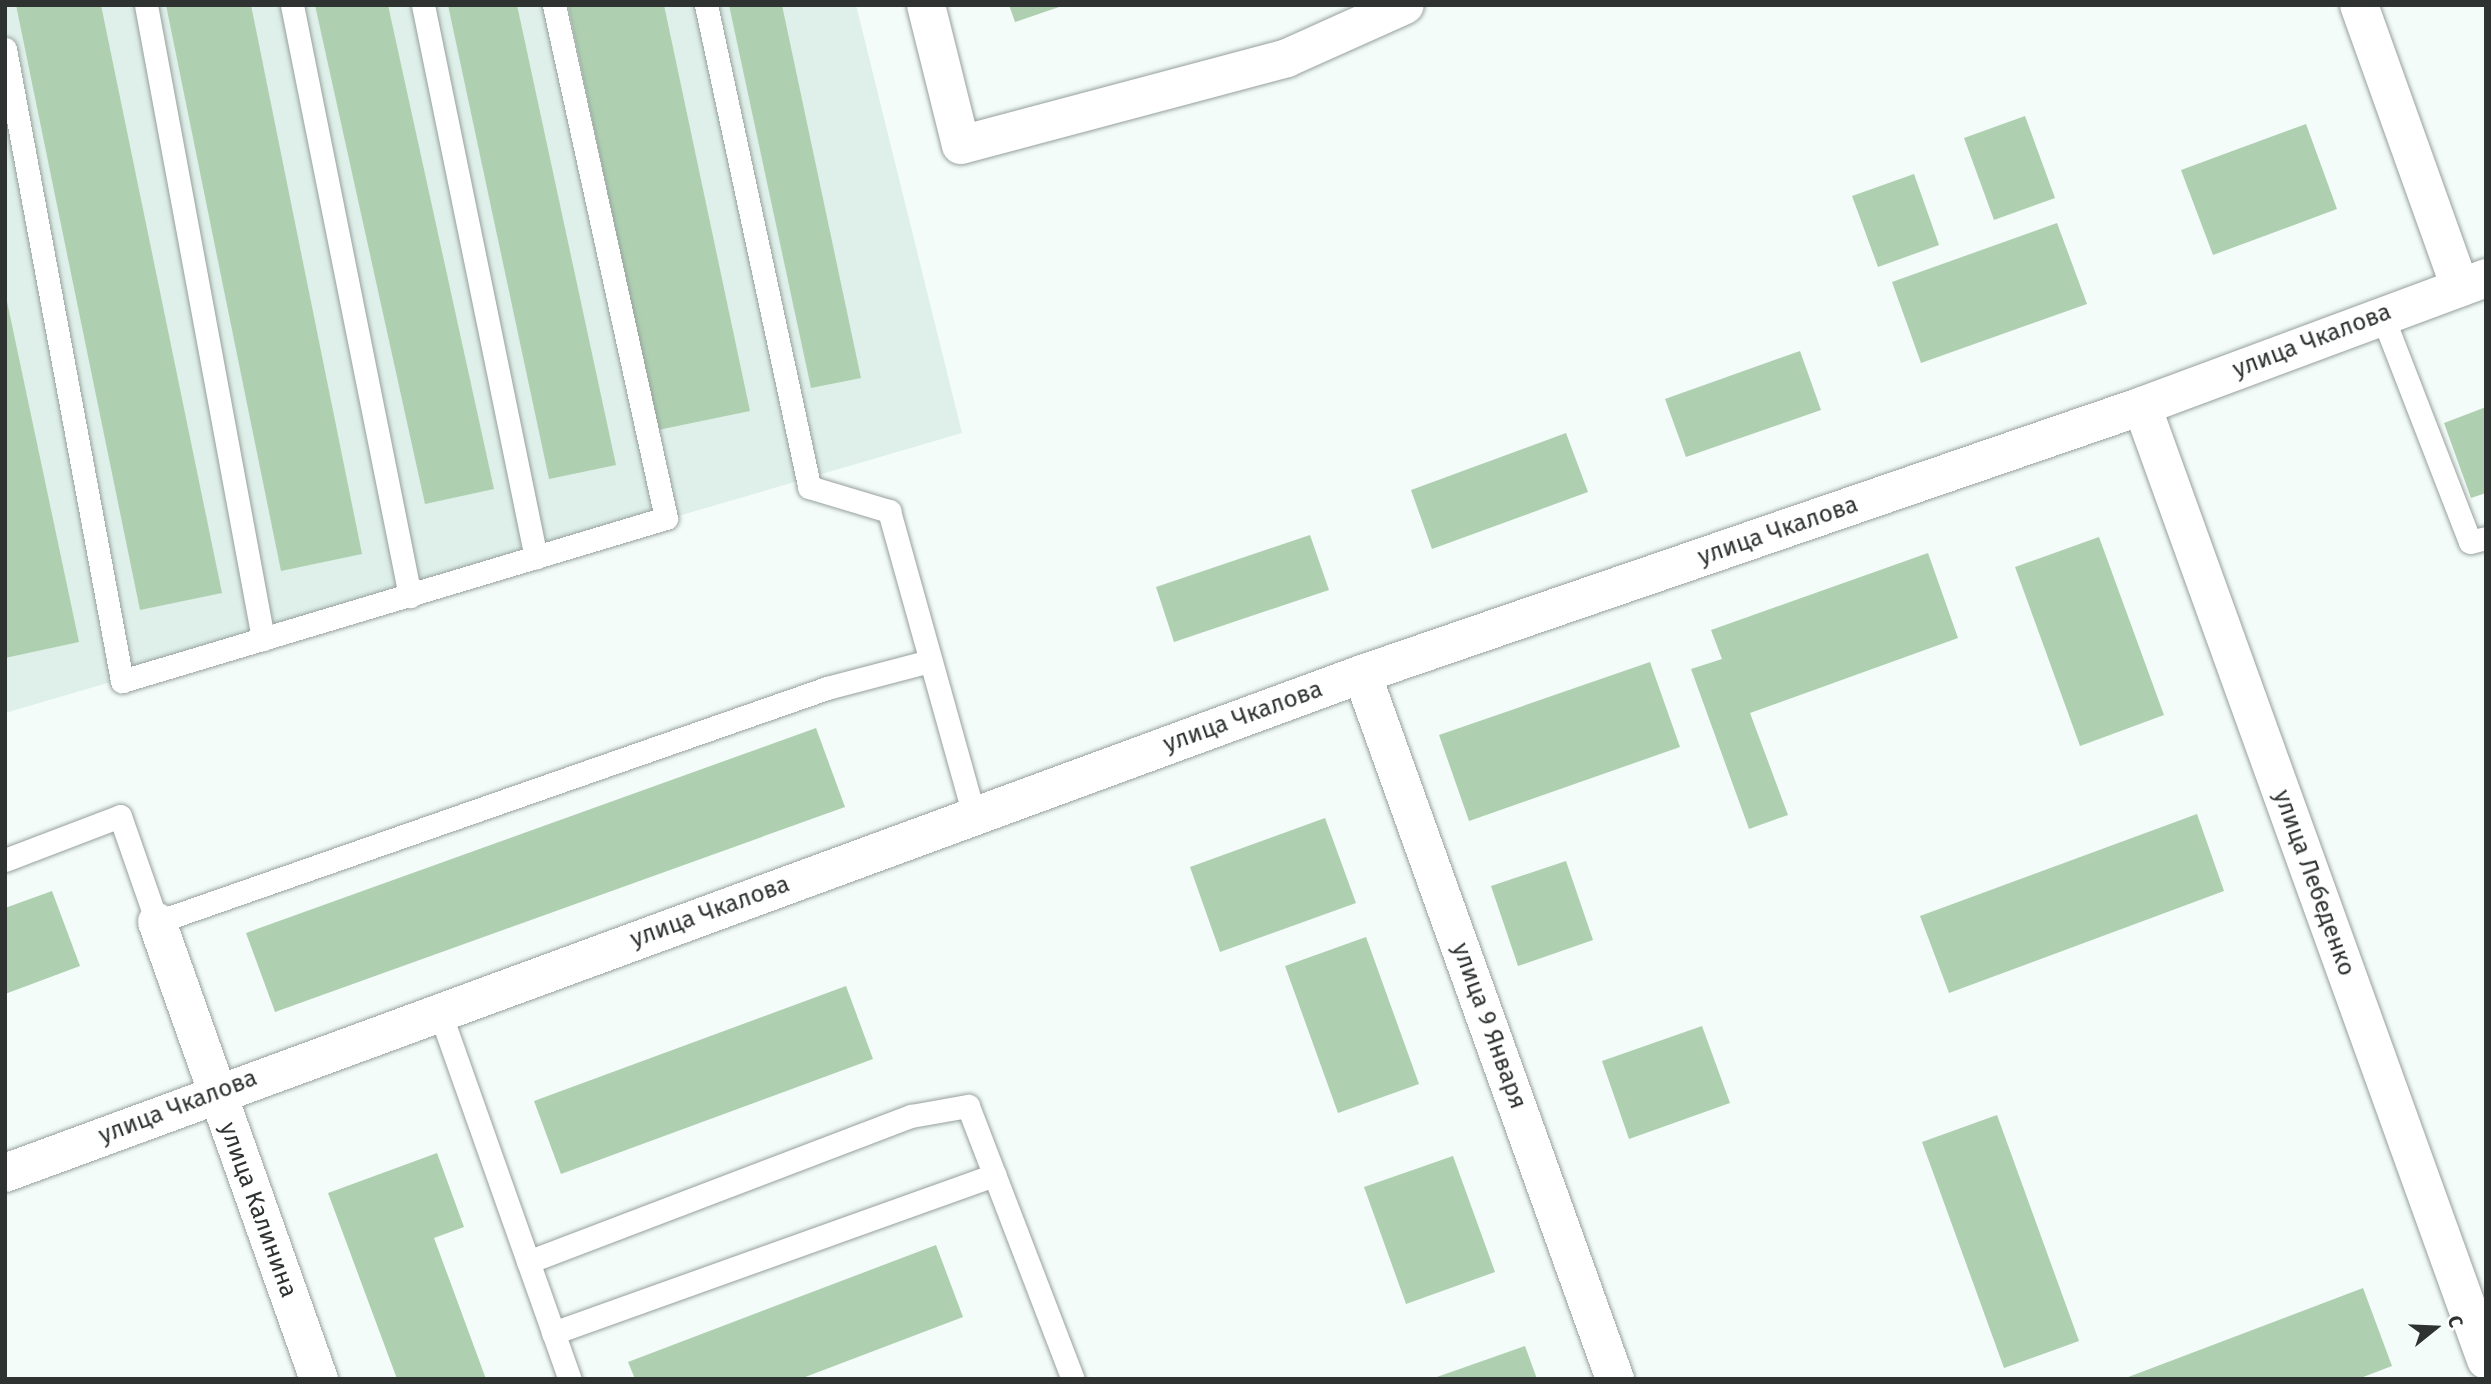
<!DOCTYPE html>
<meta charset="utf-8">
<style>
body{margin:0}
#map{position:relative;width:2491px;height:1384px;overflow:hidden;background:#f3fcf8;font-family:"Fira Sans",sans-serif}
div>[style]{position:absolute}
[style*='--x']{left:calc(var(--x)*1px);top:calc(var(--y)*1px);width:calc(var(--w)*1px);rotate:calc(var(--a)*1deg)}
.built>*{inset:0;background:#def0e9}
.building>*{inset:0;background:#aed0b1}
.roads{filter:drop-shadow(0 0 2px #97a09c) drop-shadow(0 0 2px #97a09c)}
.service>*{height:23px;margin:-11.5px;padding:0 11.5px;transform-origin:11.5px;border-radius:11.5px;background:#fff}
.minor>*{height:38px;margin:-19px;padding:0 19px;transform-origin:19px;border-radius:19px;background:#fff}
.tertiary>*{height:38px;margin:-19px;padding:0 19px;transform-origin:19px;border-radius:19px;background:#fff}
span{translate:-50% -50%;white-space:nowrap;text-align:center;line-height:1.15;-webkit-text-stroke:5px #fff;paint-order:stroke}
.street-label{font-size:24px;color:#2e3230}
.frame{position:absolute;inset:0;border:7px solid #2e3230;pointer-events:none}
.north{position:absolute;left:2400px;top:1293px;width:70px;height:70px;-webkit-text-stroke:5px #fff;paint-order:stroke;rotate:72deg;font-size:19px;font-weight:700;line-height:28px;text-align:center;color:#2e3230}
.north::after{content:'';display:block;margin:auto;width:24px;height:32px;background:#2e3230;clip-path:polygon(50% 0,100% 100%,50% 72%,0 100%)}
</style>
<div id="map">
<div class="built">
<div style="clip-path:polygon(5px 5px,856px 5px,962px 433px,5px 713px)"></div>
</div>
<div class="building">
<div style="clip-path:polygon(16px 5px,101px 5px,222px 593px,140px 610px)"></div>
<div style="clip-path:polygon(166px 5px,251px 5px,362px 554px,281px 571px)"></div>
<div style="clip-path:polygon(315px 5px,388px 5px,494px 489px,425px 504px)"></div>
<div style="clip-path:polygon(448px 5px,517px 5px,616px 465px,549px 479px)"></div>
<div style="clip-path:polygon(568px 5px,664px 5px,750px 411px,658px 430px)"></div>
<div style="clip-path:polygon(729px 5px,782px 5px,861px 378px,811px 388px)"></div>
<div style="clip-path:polygon(1009px 5px,1062px 5px,1062px 6px,1015px 22px)"></div>
<div style="clip-path:polygon(2025px 116px,2055px 198px,1994px 220px,1964px 138px)"></div>
<div style="clip-path:polygon(2306px 124px,2337px 209px,2213px 255px,2181px 170px)"></div>
<div style="clip-path:polygon(1914px 174px,1939px 245px,1878px 267px,1852px 196px)"></div>
<div style="clip-path:polygon(2057px 223px,2087px 304px,1921px 363px,1892px 282px)"></div>
<div style="clip-path:polygon(5px 292px,79px 642px,5px 658px)"></div>
<div style="clip-path:polygon(1800px 351px,1821px 410px,1686px 457px,1665px 399px)"></div>
<div style="clip-path:polygon(2486px 407px,2486px 493px,2471px 498px,2444px 423px)"></div>
<div style="clip-path:polygon(1566px 433px,1588px 492px,1432px 549px,1411px 490px)"></div>
<div style="clip-path:polygon(1310px 535px,1329px 590px,1174px 642px,1156px 587px)"></div>
<div style="clip-path:polygon(2099px 537px,2164px 715px,2080px 746px,2015px 567px)"></div>
<div style="clip-path:polygon(1928px 553px,1958px 638px,1750px 713px,1788px 815px,1749px 829px,1691px 669px,1722px 659px,1711px 630px)"></div>
<div style="clip-path:polygon(1650px 662px,1680px 747px,1469px 821px,1439px 735px)"></div>
<div style="clip-path:polygon(816px 728px,845px 807px,275px 1012px,246px 933px)"></div>
<div style="clip-path:polygon(2197px 814px,2224px 891px,1949px 993px,1920px 916px)"></div>
<div style="clip-path:polygon(1325px 818px,1356px 903px,1220px 952px,1190px 867px)"></div>
<div style="clip-path:polygon(1566px 861px,1593px 940px,1518px 966px,1491px 886px)"></div>
<div style="clip-path:polygon(52px 891px,80px 966px,5px 994px,5px 908px)"></div>
<div style="clip-path:polygon(1366px 937px,1419px 1084px,1338px 1113px,1285px 966px)"></div>
<div style="clip-path:polygon(846px 986px,873px 1059px,561px 1174px,534px 1101px)"></div>
<div style="clip-path:polygon(1702px 1026px,1730px 1103px,1629px 1139px,1602px 1061px)"></div>
<div style="clip-path:polygon(1997px 1115px,2079px 1341px,2004px 1368px,1922px 1142px)"></div>
<div style="clip-path:polygon(437px 1153px,464px 1227px,434px 1238px,486px 1379px,397px 1379px,328px 1193px)"></div>
<div style="clip-path:polygon(1453px 1156px,1495px 1272px,1406px 1304px,1364px 1187px)"></div>
<div style="clip-path:polygon(936px 1245px,963px 1317px,800px 1379px,635px 1379px,628px 1362px)"></div>
<div style="clip-path:polygon(2363px 1288px,2392px 1366px,2358px 1379px,2123px 1379px)"></div>
<div style="clip-path:polygon(1525px 1346px,1537px 1379px,1434px 1379px,1434px 1378px)"></div>
</div>
<div class="roads">
<div class="service">
<div style="--x:146;--y:5;--w:645;--a:79.54"></div>
<div style="--x:292;--y:5;--w:603;--a:78.71"></div>
<div style="--x:423;--y:5;--w:564;--a:78.45"></div>
<div style="--x:706;--y:5;--w:493;--a:77.9"></div>
<div style="--x:809;--y:487;--w:84;--a:16.7"></div>
<div style="--x:889;--y:511;--w:317;--a:74.4"></div>
<div style="--x:5;--y:49;--w:643;--a:79.51"></div>
<div style="--x:122;--y:681;--w:568;--a:-16.68"></div>
<div style="--x:666;--y:518;--w:525;--a:-102.32"></div>
<div style="--x:2382;--y:315;--w:243;--a:68.8"></div>
<div style="--x:2470;--y:542;--w:16;--a:-14"></div>
<div style="--x:5;--y:860;--w:123;--a:-20.9"></div>
<div style="--x:120;--y:816;--w:112;--a:70.8"></div>
<div style="--x:157;--y:922;--w:710;--a:-19.25"></div>
<div style="--x:827;--y:688;--w:106;--a:-14.7"></div>
<div style="--x:439;--y:1010;--w:392;--a:70.5"></div>
<div style="--x:528;--y:1262;--w:410;--a:-20.9"></div>
<div style="--x:911;--y:1116;--w:58;--a:-10"></div>
<div style="--x:968;--y:1106;--w:292;--a:69"></div>
<div style="--x:553;--y:1333;--w:469;--a:-19.7"></div>
</div>
<div class="minor">
<div style="--x:926;--y:5;--w:144;--a:76"></div>
<div style="--x:961;--y:145;--w:337;--a:-14.9"></div>
<div style="--x:1287;--y:58;--w:129;--a:-24.2"></div>
<div style="--x:2359;--y:5;--w:300;--a:70.3"></div>
<div style="--x:2142;--y:406;--w:1014;--a:70.17"></div>
<div style="--x:1362;--y:674;--w:749;--a:70.26"></div>
<div style="--x:157;--y:922;--w:485;--a:70.5"></div>
</div>
<div class="tertiary">
<div style="--x:5;--y:1173;--w:1446;--a:-20.19"></div>
<div style="--x:1362;--y:674;--w:825;--a:-18.96"></div>
<div style="--x:2142;--y:406;--w:367;--a:-20.4"></div>
</div>
</div>
<div class="street-label">
<span style="left:2312px;top:341px;rotate:-21deg">улица Чкалова</span>
<span style="left:1778px;top:531px;rotate:-19deg">улица Чкалова</span>
<span style="left:1243px;top:717px;rotate:-20deg">улица Чкалова</span>
<span style="left:2314px;top:883px;rotate:70deg">улица Лебеденко</span>
<span style="left:710px;top:912px;rotate:-20deg">улица Чкалова</span>
<span style="left:1489px;top:1026px;rotate:70deg">улица 9 Января</span>
<span style="left:178px;top:1107px;rotate:-21deg">улица Чкалова</span>
<span style="left:258px;top:1210px;rotate:70deg">улица Калинина</span>
</div>
<div class="frame"></div>
<div class="north">С</div>
</div>
